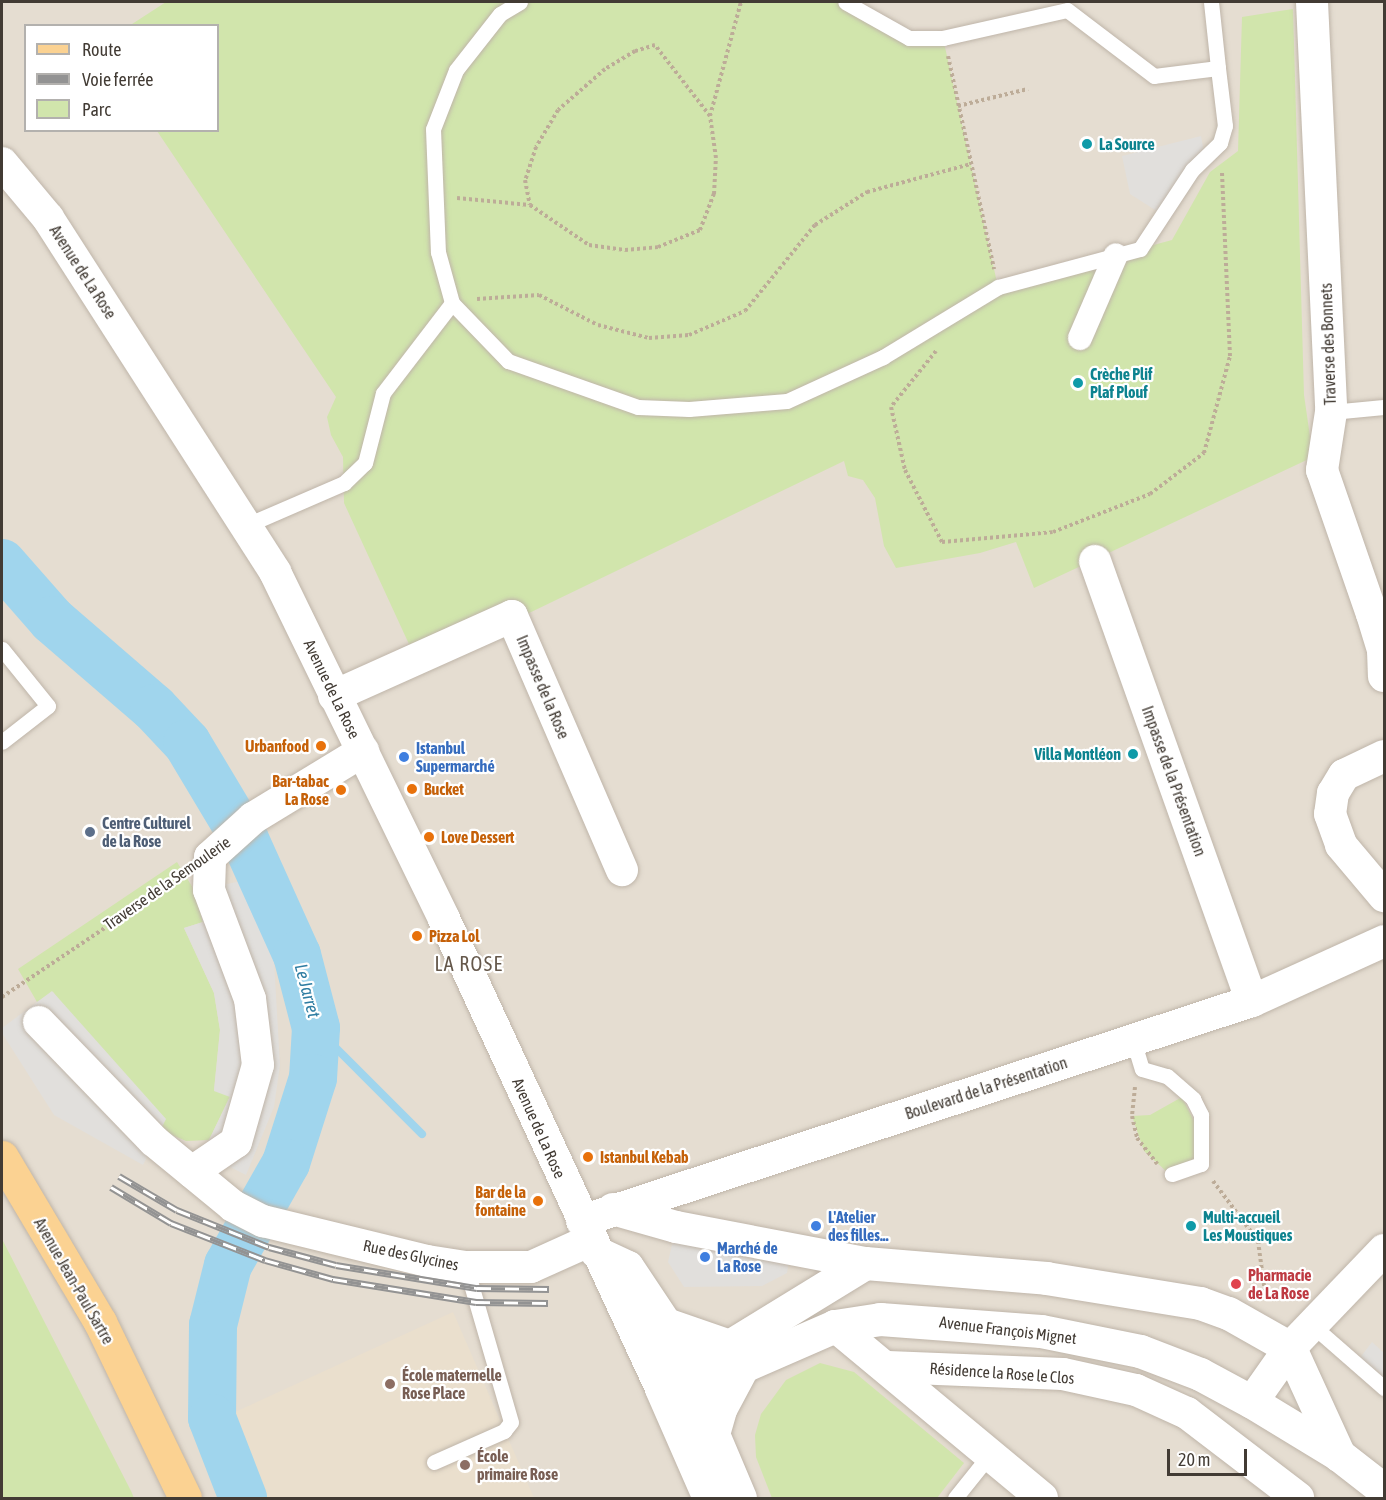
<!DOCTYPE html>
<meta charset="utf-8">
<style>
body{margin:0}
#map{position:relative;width:1386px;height:1500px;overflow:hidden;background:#f1ebe3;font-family:"Asap Condensed",sans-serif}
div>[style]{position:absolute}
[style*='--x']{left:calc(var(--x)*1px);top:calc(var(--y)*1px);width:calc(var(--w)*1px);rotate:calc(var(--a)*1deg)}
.residential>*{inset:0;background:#e5ddd1}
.education>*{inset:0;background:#eadfcd}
.green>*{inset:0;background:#d1e5ac}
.parking>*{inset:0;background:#e1dfdc}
.stream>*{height:8px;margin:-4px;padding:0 4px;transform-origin:4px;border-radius:4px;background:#a0d5ed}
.river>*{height:48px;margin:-24px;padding:0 24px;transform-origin:24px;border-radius:24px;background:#a0d5ed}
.path>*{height:4px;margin-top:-2px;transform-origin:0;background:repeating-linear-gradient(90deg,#bdac98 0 3px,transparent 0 6px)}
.roads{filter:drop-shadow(0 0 2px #bfb5a9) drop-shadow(0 0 2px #bfb5a9)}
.service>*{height:15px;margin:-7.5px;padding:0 7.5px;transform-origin:7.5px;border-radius:7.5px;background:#fff}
.pedestrian>*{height:24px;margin:-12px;padding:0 12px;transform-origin:12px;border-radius:12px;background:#fff}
.minor>*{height:32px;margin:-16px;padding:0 16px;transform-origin:16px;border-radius:16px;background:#fff}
.tertiary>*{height:33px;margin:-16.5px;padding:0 16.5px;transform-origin:16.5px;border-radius:16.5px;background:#fff}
.primary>*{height:33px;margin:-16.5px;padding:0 16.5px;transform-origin:16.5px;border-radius:16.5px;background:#fbd292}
.rail>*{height:7px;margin-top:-3.5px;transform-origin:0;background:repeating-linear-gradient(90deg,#fff 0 14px,#939393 0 28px);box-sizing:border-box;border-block:2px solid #939393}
.dots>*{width:16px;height:16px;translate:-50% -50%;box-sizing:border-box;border:3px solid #fff;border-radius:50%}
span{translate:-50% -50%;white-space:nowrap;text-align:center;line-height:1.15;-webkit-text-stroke:4.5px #fff;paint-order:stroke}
.culture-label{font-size:16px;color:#0d838f;font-weight:700}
.left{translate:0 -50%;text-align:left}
.right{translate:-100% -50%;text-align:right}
.street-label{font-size:16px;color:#423b34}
.food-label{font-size:16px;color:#c56008;font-weight:700}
.shop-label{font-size:16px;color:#366cbe;font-weight:700}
.service-label{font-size:16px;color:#4e5e75;font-weight:700}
.health-label{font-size:16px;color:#be3a42;font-weight:700}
.education-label{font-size:16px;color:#785e54;font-weight:700}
.water-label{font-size:18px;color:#2f7da2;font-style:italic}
.quarter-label{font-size:20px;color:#65584b;letter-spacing:1.5px}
.frame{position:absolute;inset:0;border:3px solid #423b34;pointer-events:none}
.legend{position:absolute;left:24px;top:24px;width:195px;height:108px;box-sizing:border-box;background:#fff;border:2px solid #b3b1ae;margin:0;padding:8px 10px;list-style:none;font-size:18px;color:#423b34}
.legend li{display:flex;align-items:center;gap:12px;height:30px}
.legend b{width:30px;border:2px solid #b3b1ae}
.scale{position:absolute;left:1167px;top:1449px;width:80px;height:27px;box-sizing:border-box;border:3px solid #423b34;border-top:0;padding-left:8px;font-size:18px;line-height:21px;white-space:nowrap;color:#423b34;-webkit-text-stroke:4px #fff;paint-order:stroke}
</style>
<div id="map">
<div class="residential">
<div style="clip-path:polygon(evenodd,2px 2px,1384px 2px,1384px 1498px,2px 1498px,2px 2px,26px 26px,218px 26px,218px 130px,26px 130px,26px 26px)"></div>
</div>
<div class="education">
<div style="clip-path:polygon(453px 1312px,534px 1498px,249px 1498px,222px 1418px)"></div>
</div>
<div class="green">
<div style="clip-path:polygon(166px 2px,845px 2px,909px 38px,943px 38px,998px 287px,1172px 240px,1210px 172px,1238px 151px,1242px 17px,1293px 9px,1304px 395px,1313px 457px,1034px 588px,1016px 542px,980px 553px,896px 568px,884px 546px,875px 498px,863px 480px,848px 476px,844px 461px,525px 615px,414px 655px,344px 503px,343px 457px,331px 435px,327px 417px,336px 397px,157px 131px,218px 130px,218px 26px,129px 26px)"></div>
<div style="clip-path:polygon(177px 862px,193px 888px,203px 922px,184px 928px,214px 993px,220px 1030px,214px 1090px,230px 1096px,209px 1140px,186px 1141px,160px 1130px,53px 992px,37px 1002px,18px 969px)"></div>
<div style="clip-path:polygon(1182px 1097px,1198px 1129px,1196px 1160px,1166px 1171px,1144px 1151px,1132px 1116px,1150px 1115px)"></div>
<div style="clip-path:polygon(2px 1239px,131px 1491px,134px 1498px,2px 1498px)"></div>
<div style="clip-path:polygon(820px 1363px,854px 1372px,964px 1463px,937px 1498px,772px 1498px,756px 1457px,755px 1435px,761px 1414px,786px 1380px)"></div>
</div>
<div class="parking">
<div style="clip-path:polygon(1201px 136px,1205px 157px,1163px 215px,1130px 194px,1122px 156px)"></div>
<div style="clip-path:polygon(241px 881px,274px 960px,280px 1065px,274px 1107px,246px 1175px,228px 1166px,209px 1140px,230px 1097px,214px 1091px,220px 1030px,214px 993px,184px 928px,203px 922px,194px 891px)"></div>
<div style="clip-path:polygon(52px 991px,166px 1119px,143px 1165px,54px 1115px,2px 1033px,2px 1028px)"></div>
<div style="clip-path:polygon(676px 1227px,791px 1250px,787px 1273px,762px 1286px,684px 1287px,668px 1262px)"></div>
<div style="clip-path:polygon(1372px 1342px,1384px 1353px,1384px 1388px,1356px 1363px)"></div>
</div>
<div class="stream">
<div style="--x:316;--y:1028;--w:150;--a:45"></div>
</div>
<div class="river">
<div style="--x:2;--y:563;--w:76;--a:48.7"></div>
<div style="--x:52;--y:620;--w:135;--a:40.8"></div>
<div style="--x:154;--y:708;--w:48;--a:46.7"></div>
<div style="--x:187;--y:743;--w:113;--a:59.1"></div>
<div style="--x:245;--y:840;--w:126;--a:65.7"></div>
<div style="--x:297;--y:955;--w:75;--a:75.4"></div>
<div style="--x:316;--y:1028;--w:50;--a:93.4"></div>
<div style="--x:313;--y:1078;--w:89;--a:107.6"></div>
<div style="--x:286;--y:1163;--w:117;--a:119.6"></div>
<div style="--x:228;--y:1265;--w:62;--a:104"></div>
<div style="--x:213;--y:1325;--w:93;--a:90.6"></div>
<div style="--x:212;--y:1418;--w:86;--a:68.8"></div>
</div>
<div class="path">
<div style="--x:948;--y:56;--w:218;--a:77.8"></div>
<div style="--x:958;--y:106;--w:72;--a:-13.7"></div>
<div style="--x:710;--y:116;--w:90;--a:-127.8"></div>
<div style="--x:655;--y:45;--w:21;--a:163"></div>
<div style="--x:635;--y:51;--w:35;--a:149"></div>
<div style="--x:605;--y:69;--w:62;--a:138.9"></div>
<div style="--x:558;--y:110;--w:43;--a:120.7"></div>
<div style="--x:536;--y:147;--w:35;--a:108"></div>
<div style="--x:525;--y:180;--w:25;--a:79"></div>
<div style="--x:530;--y:205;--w:71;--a:34.1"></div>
<div style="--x:589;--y:245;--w:36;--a:8"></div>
<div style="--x:625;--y:250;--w:33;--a:-5"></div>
<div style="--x:658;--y:247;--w:45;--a:-22"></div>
<div style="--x:700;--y:230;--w:39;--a:-69"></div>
<div style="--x:714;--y:194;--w:36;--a:-87"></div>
<div style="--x:716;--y:158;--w:42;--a:-98.1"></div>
<div style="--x:710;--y:116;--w:118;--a:-74.8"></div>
<div style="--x:457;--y:198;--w:73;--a:5.5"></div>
<div style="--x:477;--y:299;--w:62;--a:-3.7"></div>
<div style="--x:539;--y:295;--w:66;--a:27"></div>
<div style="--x:598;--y:325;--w:53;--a:14.3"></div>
<div style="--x:649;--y:338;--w:40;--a:-4.3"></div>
<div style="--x:689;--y:335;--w:61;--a:-23.2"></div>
<div style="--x:745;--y:311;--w:111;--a:-50.9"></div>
<div style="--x:815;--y:225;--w:62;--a:-32.4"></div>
<div style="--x:867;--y:192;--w:108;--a:-15.1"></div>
<div style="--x:936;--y:351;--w:72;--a:128.8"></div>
<div style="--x:891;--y:407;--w:65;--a:77.5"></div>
<div style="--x:905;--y:470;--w:81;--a:62.8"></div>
<div style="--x:942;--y:542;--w:111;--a:-5.1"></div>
<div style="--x:1053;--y:532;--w:104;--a:-21.4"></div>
<div style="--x:1150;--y:494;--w:68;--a:-37.2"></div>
<div style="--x:1204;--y:453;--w:100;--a:-75"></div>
<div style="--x:1230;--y:356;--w:186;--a:-92.5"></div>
<div style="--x:2;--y:997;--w:217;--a:-33.9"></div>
<div style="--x:1135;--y:1087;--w:29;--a:96"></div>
<div style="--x:1132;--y:1116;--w:23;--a:77"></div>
<div style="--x:1137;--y:1138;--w:33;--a:52"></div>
<div style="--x:1213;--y:1181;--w:75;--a:53.1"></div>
<div style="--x:1258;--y:1241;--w:60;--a:82.3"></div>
</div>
<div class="roads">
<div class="service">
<div style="--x:520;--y:2;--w:23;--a:149"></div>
<div style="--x:500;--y:14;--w:71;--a:128.2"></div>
<div style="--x:456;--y:70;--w:63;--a:111.3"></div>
<div style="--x:433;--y:129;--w:123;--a:87.7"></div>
<div style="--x:438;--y:252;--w:53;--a:74.6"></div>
<div style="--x:452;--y:303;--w:81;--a:46"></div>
<div style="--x:508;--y:361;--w:138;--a:19.5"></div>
<div style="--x:638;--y:407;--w:51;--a:2.2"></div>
<div style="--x:689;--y:409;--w:98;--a:-4.7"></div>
<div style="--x:787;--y:401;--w:106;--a:-24.6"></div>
<div style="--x:883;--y:357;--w:135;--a:-31.3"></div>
<div style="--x:998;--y:287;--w:147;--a:-15"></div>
<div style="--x:1140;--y:249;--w:95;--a:-56.6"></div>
<div style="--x:1192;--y:170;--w:39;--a:-44"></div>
<div style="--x:1220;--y:143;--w:18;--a:-74"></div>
<div style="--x:1225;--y:126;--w:58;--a:-96.9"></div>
<div style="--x:1218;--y:68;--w:64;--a:172.9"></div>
<div style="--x:1154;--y:76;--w:109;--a:-142.8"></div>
<div style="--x:1067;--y:10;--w:127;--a:167.3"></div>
<div style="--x:943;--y:38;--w:34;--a:180"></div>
<div style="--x:909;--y:38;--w:73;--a:-150.6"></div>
<div style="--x:1211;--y:2;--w:66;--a:83.9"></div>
<div style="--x:1331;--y:412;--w:53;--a:-5.4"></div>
<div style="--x:247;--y:525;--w:106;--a:-23.4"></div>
<div style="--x:344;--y:483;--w:29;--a:-44"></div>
<div style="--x:365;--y:463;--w:72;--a:-75.6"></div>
<div style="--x:383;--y:393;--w:113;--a:-52.5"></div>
<div style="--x:2;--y:649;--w:73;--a:51.1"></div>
<div style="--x:48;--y:706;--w:58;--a:142"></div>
<div style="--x:1133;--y:1040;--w:30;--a:73"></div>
<div style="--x:1142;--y:1069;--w:26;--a:16"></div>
<div style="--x:1167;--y:1076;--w:35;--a:41"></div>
<div style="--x:1193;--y:1099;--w:18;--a:63"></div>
<div style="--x:1201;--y:1115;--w:49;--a:90"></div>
<div style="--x:1201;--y:1164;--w:31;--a:161"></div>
<div style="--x:1312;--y:1325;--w:96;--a:41.2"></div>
<div style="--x:434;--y:1462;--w:77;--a:-23.9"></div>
<div style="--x:504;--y:1431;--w:11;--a:-52"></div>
<div style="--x:511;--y:1422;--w:161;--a:-106.2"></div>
<div style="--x:955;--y:1498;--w:58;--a:-51.3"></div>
</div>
<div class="pedestrian">
<div style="--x:1080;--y:338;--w:90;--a:-66.6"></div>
</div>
<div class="minor">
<div style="--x:1312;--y:2;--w:410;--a:87.3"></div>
<div style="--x:1331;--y:412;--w:59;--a:98.8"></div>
<div style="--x:1322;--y:470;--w:152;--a:70.9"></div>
<div style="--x:1372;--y:614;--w:38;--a:73"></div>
<div style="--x:1383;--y:650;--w:26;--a:88"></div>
<div style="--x:2;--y:163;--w:72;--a:50.1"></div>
<div style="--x:48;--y:218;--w:421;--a:57.3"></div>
<div style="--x:275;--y:572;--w:386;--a:64"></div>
<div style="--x:444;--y:919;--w:517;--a:65.17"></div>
<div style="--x:1095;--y:561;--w:467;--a:70.4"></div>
<div style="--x:334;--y:696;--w:195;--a:-24.2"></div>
<div style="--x:512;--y:616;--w:277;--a:66.6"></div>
<div style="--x:1384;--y:756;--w:44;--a:154.6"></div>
<div style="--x:1344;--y:775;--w:21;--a:121"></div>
<div style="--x:1333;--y:793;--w:21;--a:98"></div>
<div style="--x:1330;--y:814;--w:33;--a:70"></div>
<div style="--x:1341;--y:845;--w:67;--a:49.9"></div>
<div style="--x:39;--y:1022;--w:165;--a:46"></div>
<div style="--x:154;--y:1141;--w:102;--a:39.4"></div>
<div style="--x:233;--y:1206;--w:34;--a:27"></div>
<div style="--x:263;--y:1221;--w:169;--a:13.7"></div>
<div style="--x:427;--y:1261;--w:39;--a:9"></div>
<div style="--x:466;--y:1267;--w:65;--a:0"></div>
<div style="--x:531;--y:1267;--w:66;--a:-24.2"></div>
<div style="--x:192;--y:1172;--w:53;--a:-34.3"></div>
<div style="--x:236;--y:1142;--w:80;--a:-74.1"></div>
<div style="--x:258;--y:1065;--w:66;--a:-96.9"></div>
<div style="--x:250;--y:999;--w:116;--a:-110.6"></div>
<div style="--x:209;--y:890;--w:33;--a:-88"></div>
<div style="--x:210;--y:857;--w:58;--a:-42.2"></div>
<div style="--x:253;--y:818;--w:129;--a:-31.3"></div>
<div style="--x:613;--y:1209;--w:66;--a:15.9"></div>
<div style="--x:676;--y:1227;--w:192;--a:10.8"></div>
<div style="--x:582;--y:1221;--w:705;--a:-18.18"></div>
<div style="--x:1252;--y:1001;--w:145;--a:-24.4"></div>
<div style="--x:596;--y:1252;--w:35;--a:25"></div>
<div style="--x:628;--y:1267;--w:69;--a:56.3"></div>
<div style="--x:666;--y:1324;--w:120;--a:66.9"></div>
<div style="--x:666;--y:1324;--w:68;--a:19"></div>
<div style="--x:835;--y:1326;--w:269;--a:39.7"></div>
<div style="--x:888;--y:1367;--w:175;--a:2.3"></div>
<div style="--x:1063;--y:1374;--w:75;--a:12.4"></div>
<div style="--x:1136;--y:1390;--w:56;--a:24.3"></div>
<div style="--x:1187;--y:1413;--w:140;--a:37.4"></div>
<div style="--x:672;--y:1396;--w:77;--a:-22.9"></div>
<div style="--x:1252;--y:1402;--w:66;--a:-54.9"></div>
<div style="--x:1290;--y:1348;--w:136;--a:-46.2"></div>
</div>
<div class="tertiary">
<div style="--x:709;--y:1498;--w:120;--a:-113.6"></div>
<div style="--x:661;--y:1388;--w:239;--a:-31.5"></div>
<div style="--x:865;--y:1263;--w:182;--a:4.7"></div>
<div style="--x:1046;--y:1278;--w:156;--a:9.2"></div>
<div style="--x:1200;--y:1303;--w:30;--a:20"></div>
<div style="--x:1228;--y:1313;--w:71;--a:29.4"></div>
<div style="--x:1290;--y:1348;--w:118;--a:65.4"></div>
<div style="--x:740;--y:1498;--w:69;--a:-112.9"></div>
<div style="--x:713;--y:1434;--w:26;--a:-74"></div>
<div style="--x:720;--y:1409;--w:49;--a:-61.9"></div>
<div style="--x:743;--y:1366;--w:100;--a:-23.5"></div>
<div style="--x:835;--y:1326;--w:46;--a:-8.8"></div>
<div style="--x:880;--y:1319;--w:161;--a:4.3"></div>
<div style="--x:1041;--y:1331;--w:101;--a:11.4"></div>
<div style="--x:1140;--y:1351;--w:64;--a:21"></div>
<div style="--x:1200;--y:1374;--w:59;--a:28.3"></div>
<div style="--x:1252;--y:1402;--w:102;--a:31.3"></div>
<div style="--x:1339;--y:1455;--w:57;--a:37.9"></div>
</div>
<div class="primary">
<div style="--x:2;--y:1157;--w:192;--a:59.3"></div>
<div style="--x:100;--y:1322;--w:195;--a:64.2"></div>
</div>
</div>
<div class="rail">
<div style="--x:119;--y:1176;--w:67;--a:30.4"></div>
<div style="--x:177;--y:1210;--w:99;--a:21.9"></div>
<div style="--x:269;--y:1247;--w:69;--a:15"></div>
<div style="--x:336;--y:1265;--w:143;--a:9.3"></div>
<div style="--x:477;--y:1288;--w:72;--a:0.8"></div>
<div style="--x:111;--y:1187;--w:70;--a:31"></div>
<div style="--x:171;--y:1223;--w:101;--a:21.5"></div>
<div style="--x:265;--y:1260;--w:71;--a:15.6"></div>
<div style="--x:333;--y:1279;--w:145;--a:9.1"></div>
<div style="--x:476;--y:1302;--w:72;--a:0.8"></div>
</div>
<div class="dots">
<div style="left:1087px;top:144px;background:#0f9aa8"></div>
<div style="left:1078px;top:383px;background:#0f9aa8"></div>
<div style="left:321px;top:746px;background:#e8710a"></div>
<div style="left:1133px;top:754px;background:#0f9aa8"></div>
<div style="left:404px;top:757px;background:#3f7fe0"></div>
<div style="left:412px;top:789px;background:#e8710a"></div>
<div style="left:341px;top:790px;background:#e8710a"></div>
<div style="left:90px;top:832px;background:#5c6f8a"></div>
<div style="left:429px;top:837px;background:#e8710a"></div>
<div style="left:417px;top:936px;background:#e8710a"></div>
<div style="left:588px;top:1157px;background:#e8710a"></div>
<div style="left:538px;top:1201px;background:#e8710a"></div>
<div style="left:816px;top:1226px;background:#3f7fe0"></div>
<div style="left:1191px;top:1226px;background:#0f9aa8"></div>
<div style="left:705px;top:1257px;background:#3f7fe0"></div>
<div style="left:1236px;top:1284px;background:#e0444e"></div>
<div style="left:390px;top:1384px;background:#8d6e63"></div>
<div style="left:465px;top:1465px;background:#8d6e63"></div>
</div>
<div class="culture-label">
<span class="left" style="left:1099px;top:144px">La Source</span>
<span class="left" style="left:1090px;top:383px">Crèche Plif<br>Plaf Plouf</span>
<span class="right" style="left:1121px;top:754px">Villa Montléon</span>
<span class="left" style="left:1203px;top:1226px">Multi-accueil<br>Les Moustiques</span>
</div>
<div class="street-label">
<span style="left:83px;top:272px;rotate:57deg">Avenue de La Rose</span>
<span style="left:1328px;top:344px;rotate:-92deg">Traverse des Bonnets</span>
<span style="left:543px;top:687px;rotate:67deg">Impasse de la Rose</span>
<span style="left:332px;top:689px;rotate:64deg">Avenue de La Rose</span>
<span style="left:1174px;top:781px;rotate:70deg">Impasse de la Présentation</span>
<span style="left:167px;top:883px;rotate:-35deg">Traverse de la Semoulerie</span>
<span style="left:986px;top:1088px;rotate:-18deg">Boulevard de la Présentation</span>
<span style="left:539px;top:1128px;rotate:66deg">Avenue de La Rose</span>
<span style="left:411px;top:1255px;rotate:12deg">Rue des Glycines</span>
<span style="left:74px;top:1281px;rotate:60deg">Avenue Jean-Paul Sartre</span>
<span style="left:1008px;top:1330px;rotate:7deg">Avenue François Mignet</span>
<span style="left:1002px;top:1373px;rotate:4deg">Résidence la Rose le Clos</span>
</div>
<div class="food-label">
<span class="right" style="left:309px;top:746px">Urbanfood</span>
<span class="right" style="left:329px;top:790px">Bar-tabac<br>La Rose</span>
<span class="left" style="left:424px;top:789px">Bucket</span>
<span class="left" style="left:441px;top:837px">Love Dessert</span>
<span class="left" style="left:429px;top:936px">Pizza Lol</span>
<span class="left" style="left:600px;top:1157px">Istanbul Kebab</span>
<span class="right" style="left:526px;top:1201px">Bar de la<br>fontaine</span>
</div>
<div class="shop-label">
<span class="left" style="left:416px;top:757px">Istanbul<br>Supermarché</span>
<span class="left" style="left:828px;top:1226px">L'Atelier<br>des filles...</span>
<span class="left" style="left:717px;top:1257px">Marché de<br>La Rose</span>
</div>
<div class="service-label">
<span class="left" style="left:102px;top:832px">Centre Culturel<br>de la Rose</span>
</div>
<div class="health-label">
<span class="left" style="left:1248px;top:1284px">Pharmacie<br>de La Rose</span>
</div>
<div class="education-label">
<span class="left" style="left:402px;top:1384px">École maternelle<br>Rose Place</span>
<span class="left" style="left:477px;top:1465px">École<br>primaire Rose</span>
</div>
<div class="water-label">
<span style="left:307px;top:991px;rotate:75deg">Le Jarret</span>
</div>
<div class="quarter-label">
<span style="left:469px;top:963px">LA ROSE</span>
</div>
<div class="frame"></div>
<ul class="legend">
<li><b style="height:8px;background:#fbd292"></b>Route</li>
<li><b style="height:8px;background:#939393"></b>Voie ferrée</li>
<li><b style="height:16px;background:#d1e5ac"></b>Parc</li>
</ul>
<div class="scale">20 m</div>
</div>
